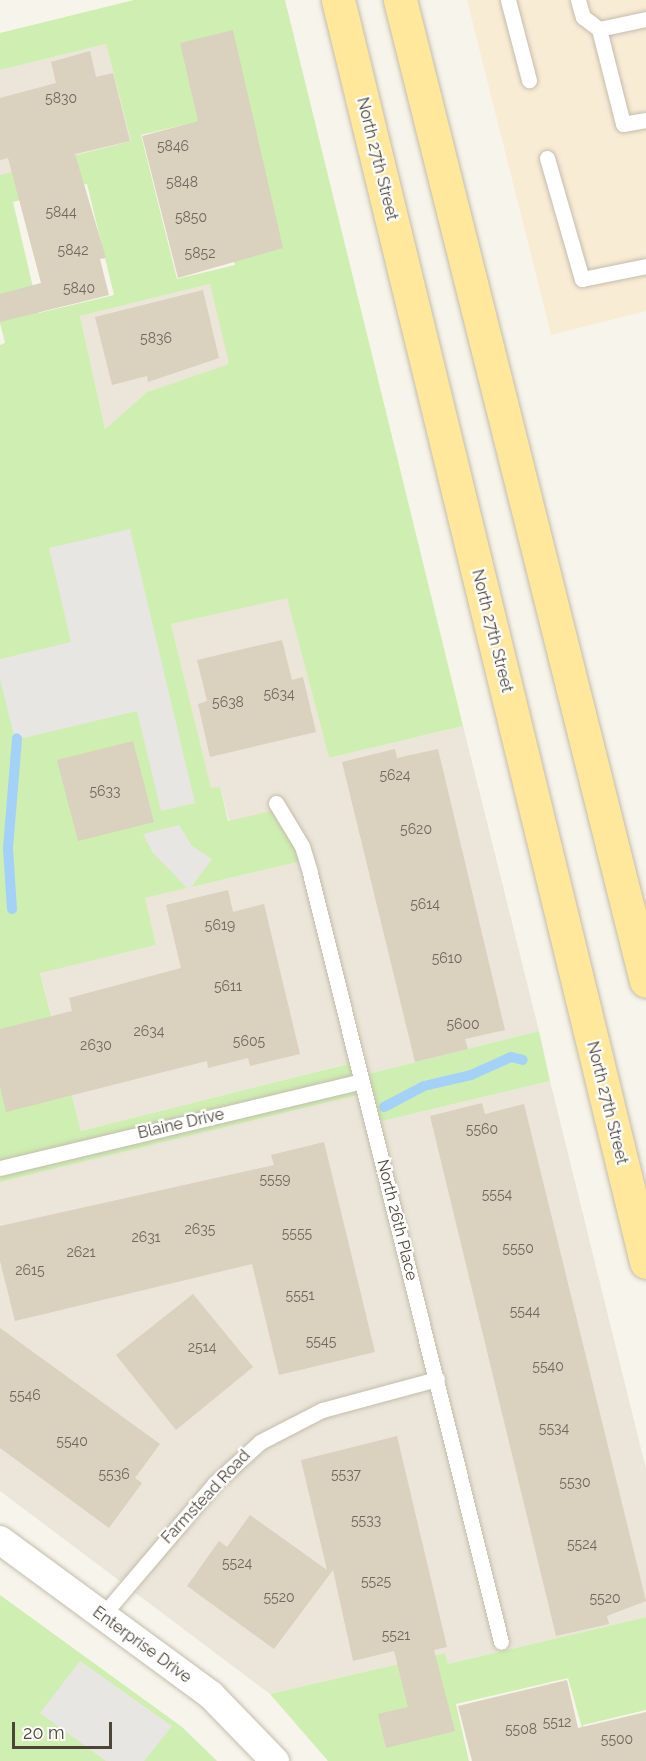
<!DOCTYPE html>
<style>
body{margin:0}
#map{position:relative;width:646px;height:1761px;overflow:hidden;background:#f7f4eb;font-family:Raleway,sans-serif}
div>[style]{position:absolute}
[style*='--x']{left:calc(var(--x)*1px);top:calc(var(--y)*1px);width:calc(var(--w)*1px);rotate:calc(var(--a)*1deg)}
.residential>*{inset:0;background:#ebe6d9}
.commercial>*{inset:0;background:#f9ecd5}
.green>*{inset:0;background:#cfeeb1}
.parking>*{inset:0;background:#e8e6e3}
.stream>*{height:10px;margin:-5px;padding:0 5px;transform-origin:5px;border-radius:5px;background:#a3d1f8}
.building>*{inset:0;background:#dad1bf}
.roads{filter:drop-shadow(0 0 2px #c4bdac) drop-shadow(0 0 2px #c4bdac)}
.lane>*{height:15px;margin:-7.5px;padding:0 7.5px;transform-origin:7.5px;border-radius:7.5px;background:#fff}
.street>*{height:28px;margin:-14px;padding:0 14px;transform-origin:14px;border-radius:14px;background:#fff}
.primary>*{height:33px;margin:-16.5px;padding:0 16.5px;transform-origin:16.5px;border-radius:16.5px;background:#ffe89c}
span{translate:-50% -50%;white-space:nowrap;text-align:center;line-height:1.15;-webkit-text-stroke:4.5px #fff;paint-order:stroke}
.number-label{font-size:14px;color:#70685a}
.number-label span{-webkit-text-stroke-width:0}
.street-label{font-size:16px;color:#4c4538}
.scale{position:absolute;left:12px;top:1722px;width:100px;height:27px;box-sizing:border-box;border:3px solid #4c4538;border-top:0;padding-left:8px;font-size:18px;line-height:21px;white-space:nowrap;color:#4c4538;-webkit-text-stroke:4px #fff;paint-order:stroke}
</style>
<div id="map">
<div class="residential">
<div style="clip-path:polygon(106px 44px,131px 141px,0 175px,0 70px)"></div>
<div style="clip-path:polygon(210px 284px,230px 364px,147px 392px,105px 429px,80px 316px)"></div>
<div style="clip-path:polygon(287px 597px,329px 758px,463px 726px,539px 1031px,360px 1076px,355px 1062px,81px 1131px,40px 972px,156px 945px,144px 898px,302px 861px,229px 821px,220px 787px,211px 789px,171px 624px)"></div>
<div style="clip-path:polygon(550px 1081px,646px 1469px,646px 1617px,448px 1664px,445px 1653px,270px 1694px,0 1491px,0 1182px,362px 1094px,370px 1124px)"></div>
</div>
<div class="commercial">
<div style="clip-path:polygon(467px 0,646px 0,646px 311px,551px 335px)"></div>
</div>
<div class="green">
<div style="clip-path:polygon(evenodd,134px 0,285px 0,463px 726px,329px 758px,287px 598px,171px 624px,211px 788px,220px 787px,228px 821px,288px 807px,302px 861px,145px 898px,156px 945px,40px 973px,81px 1131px,356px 1062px,360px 1076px,539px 1031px,550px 1081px,370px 1124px,362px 1094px,0 1182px,0 345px,5px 343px,0 323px,0 175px,131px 141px,106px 44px,0 70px,0 33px,134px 0,199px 121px,235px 265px,177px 279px,141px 135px,199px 121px,134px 0,87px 184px,114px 295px,39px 313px,13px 202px,87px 184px,134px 0,210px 284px,229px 364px,147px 392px,105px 429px,80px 316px,210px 284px)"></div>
<div style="clip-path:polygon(0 1595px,182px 1727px,217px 1761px,0 1761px)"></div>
<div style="clip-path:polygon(646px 1617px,646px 1710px,583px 1725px,591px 1760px,568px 1678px,456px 1704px,469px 1761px,328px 1761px,270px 1694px,445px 1653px,448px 1664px)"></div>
</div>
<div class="parking">
<div style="clip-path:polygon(130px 529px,195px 803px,161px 811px,137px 711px,15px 740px,0 679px,0 659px,71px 642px,49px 548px)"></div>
<div style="clip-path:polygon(179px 825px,192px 846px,212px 859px,189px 890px,153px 853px,143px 834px)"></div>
<div style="clip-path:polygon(80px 1661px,172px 1726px,144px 1761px,106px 1761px,40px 1713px)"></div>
</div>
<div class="stream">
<div style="--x:12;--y:909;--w:61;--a:-93.8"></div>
<div style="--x:8;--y:848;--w:110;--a:-85.3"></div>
<div style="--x:384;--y:1107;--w:45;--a:-27.7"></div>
<div style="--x:424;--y:1086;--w:48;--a:-13.2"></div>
<div style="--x:471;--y:1075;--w:44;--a:-24.2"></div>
<div style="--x:511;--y:1057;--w:12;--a:14"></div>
</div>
<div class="building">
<div style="clip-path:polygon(233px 30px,283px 248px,178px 278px,142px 136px,198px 121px,180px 43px)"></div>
<div style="clip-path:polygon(90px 51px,96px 77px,113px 73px,130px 141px,75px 154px,106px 258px,100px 259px,109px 295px,0 322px,0 294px,41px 283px,8px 158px,0 160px,0 98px,56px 83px,51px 62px)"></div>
<div style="clip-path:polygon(203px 290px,219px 358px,148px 382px,147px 376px,112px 385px,95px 317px)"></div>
<div style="clip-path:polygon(282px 640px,292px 680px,303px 677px,316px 732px,210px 757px,198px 704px,207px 701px,197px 660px)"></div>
<div style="clip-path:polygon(133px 741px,154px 822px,78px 841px,57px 760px)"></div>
<div style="clip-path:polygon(395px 749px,397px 758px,438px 749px,505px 1030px,465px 1039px,468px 1049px,415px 1062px,342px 762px)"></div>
<div style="clip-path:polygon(228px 890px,233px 912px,264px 904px,300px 1054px,250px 1066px,248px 1058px,208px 1068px,207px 1061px,6px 1112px,0 1086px,0 1029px,72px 1011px,69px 998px,181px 968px,166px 905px)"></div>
<div style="clip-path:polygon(482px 1103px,485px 1114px,524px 1104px,646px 1601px,607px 1616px,609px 1624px,556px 1636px,430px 1116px)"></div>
<div style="clip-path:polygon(324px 1142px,375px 1352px,279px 1375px,252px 1264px,15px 1321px,0 1261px,0 1226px,274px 1165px,271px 1155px)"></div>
<div style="clip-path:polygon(193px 1294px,253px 1367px,176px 1430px,116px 1355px)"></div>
<div style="clip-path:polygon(0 1328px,160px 1444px,135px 1478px,142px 1483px,109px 1528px,0 1448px)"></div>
<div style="clip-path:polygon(397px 1436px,447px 1647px,434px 1650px,455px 1731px,386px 1748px,378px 1714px,408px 1707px,394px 1651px,353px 1661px,333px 1570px,274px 1649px,187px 1586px,219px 1541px,227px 1547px,250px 1515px,327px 1570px,301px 1460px)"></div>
<div style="clip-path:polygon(567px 1680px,578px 1728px,646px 1712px,646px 1761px,472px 1761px,458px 1706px)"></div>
</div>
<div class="roads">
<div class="lane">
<div style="--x:508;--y:0;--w:83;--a:75.3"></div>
<div style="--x:578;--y:0;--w:18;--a:74"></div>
<div style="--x:583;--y:17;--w:20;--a:37"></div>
<div style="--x:646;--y:19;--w:48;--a:168"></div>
<div style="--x:599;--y:29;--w:98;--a:75.8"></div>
<div style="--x:623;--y:124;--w:23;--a:-10"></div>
<div style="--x:547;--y:158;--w:126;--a:73.9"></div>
<div style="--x:582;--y:279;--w:65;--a:-11.5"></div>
<div style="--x:276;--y:803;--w:50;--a:58.8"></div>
<div style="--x:302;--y:846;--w:28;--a:73"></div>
<div style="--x:310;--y:873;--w:792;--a:76.05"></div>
<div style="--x:0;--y:1168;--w:371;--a:-13.5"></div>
<div style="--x:102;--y:1616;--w:175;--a:-49.6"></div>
<div style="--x:215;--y:1483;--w:61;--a:-42.3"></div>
<div style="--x:260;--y:1442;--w:70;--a:-27.3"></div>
<div style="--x:322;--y:1410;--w:119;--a:-15.1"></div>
</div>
<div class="street">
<div style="--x:0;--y:1540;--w:262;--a:36.3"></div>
<div style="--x:211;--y:1695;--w:92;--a:45.9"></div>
</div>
<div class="primary">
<div style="--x:338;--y:0;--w:1299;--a:76.28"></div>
<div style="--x:400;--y:0;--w:1011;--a:75.92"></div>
</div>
</div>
<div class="number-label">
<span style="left:61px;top:98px">5830</span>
<span style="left:173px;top:146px">5846</span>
<span style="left:182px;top:182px">5848</span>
<span style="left:61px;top:212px">5844</span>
<span style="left:191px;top:217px">5850</span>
<span style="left:73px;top:250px">5842</span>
<span style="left:200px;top:253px">5852</span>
<span style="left:79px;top:288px">5840</span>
<span style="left:156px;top:338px">5836</span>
<span style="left:279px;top:694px">5634</span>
<span style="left:228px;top:702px">5638</span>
<span style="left:395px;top:775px">5624</span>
<span style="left:105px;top:791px">5633</span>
<span style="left:416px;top:829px">5620</span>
<span style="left:425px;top:904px">5614</span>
<span style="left:220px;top:925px">5619</span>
<span style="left:447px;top:958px">5610</span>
<span style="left:228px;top:986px">5611</span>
<span style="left:463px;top:1024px">5600</span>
<span style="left:149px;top:1031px">2634</span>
<span style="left:249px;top:1041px">5605</span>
<span style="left:96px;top:1045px">2630</span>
<span style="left:482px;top:1129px">5560</span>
<span style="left:275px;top:1179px">5559</span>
<span style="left:497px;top:1194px">5554</span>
<span style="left:200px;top:1229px">2635</span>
<span style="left:297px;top:1233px">5555</span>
<span style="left:146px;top:1237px">2631</span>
<span style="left:518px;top:1248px">5550</span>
<span style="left:81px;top:1252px">2621</span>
<span style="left:30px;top:1270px">2615</span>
<span style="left:300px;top:1295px">5551</span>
<span style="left:525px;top:1311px">5544</span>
<span style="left:321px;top:1341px">5545</span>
<span style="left:202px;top:1347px">2514</span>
<span style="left:548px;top:1366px">5540</span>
<span style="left:25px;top:1395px">5546</span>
<span style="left:554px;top:1428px">5534</span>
<span style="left:72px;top:1441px">5540</span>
<span style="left:114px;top:1474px">5536</span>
<span style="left:346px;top:1474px">5537</span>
<span style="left:575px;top:1482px">5530</span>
<span style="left:366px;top:1520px">5533</span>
<span style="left:582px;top:1544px">5524</span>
<span style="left:237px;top:1563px">5524</span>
<span style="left:376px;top:1581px">5525</span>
<span style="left:279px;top:1597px">5520</span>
<span style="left:605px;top:1598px">5520</span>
<span style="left:396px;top:1635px">5521</span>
<span style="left:557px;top:1722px">5512</span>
<span style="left:521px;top:1729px">5508</span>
<span style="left:617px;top:1739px">5500</span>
</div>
<div class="street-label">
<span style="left:377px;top:159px;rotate:76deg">North 27th Street</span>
<span style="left:492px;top:631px;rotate:76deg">North 27th Street</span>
<span style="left:607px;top:1103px;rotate:76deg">North 27th Street</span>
<span style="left:181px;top:1124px;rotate:-13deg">Blaine Drive</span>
<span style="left:397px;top:1220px;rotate:76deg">North 26th Place</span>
<span style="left:206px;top:1497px;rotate:-47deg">Farmstead Road</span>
<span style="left:142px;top:1645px;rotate:36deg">Enterprise Drive</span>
</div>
<div class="scale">20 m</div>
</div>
